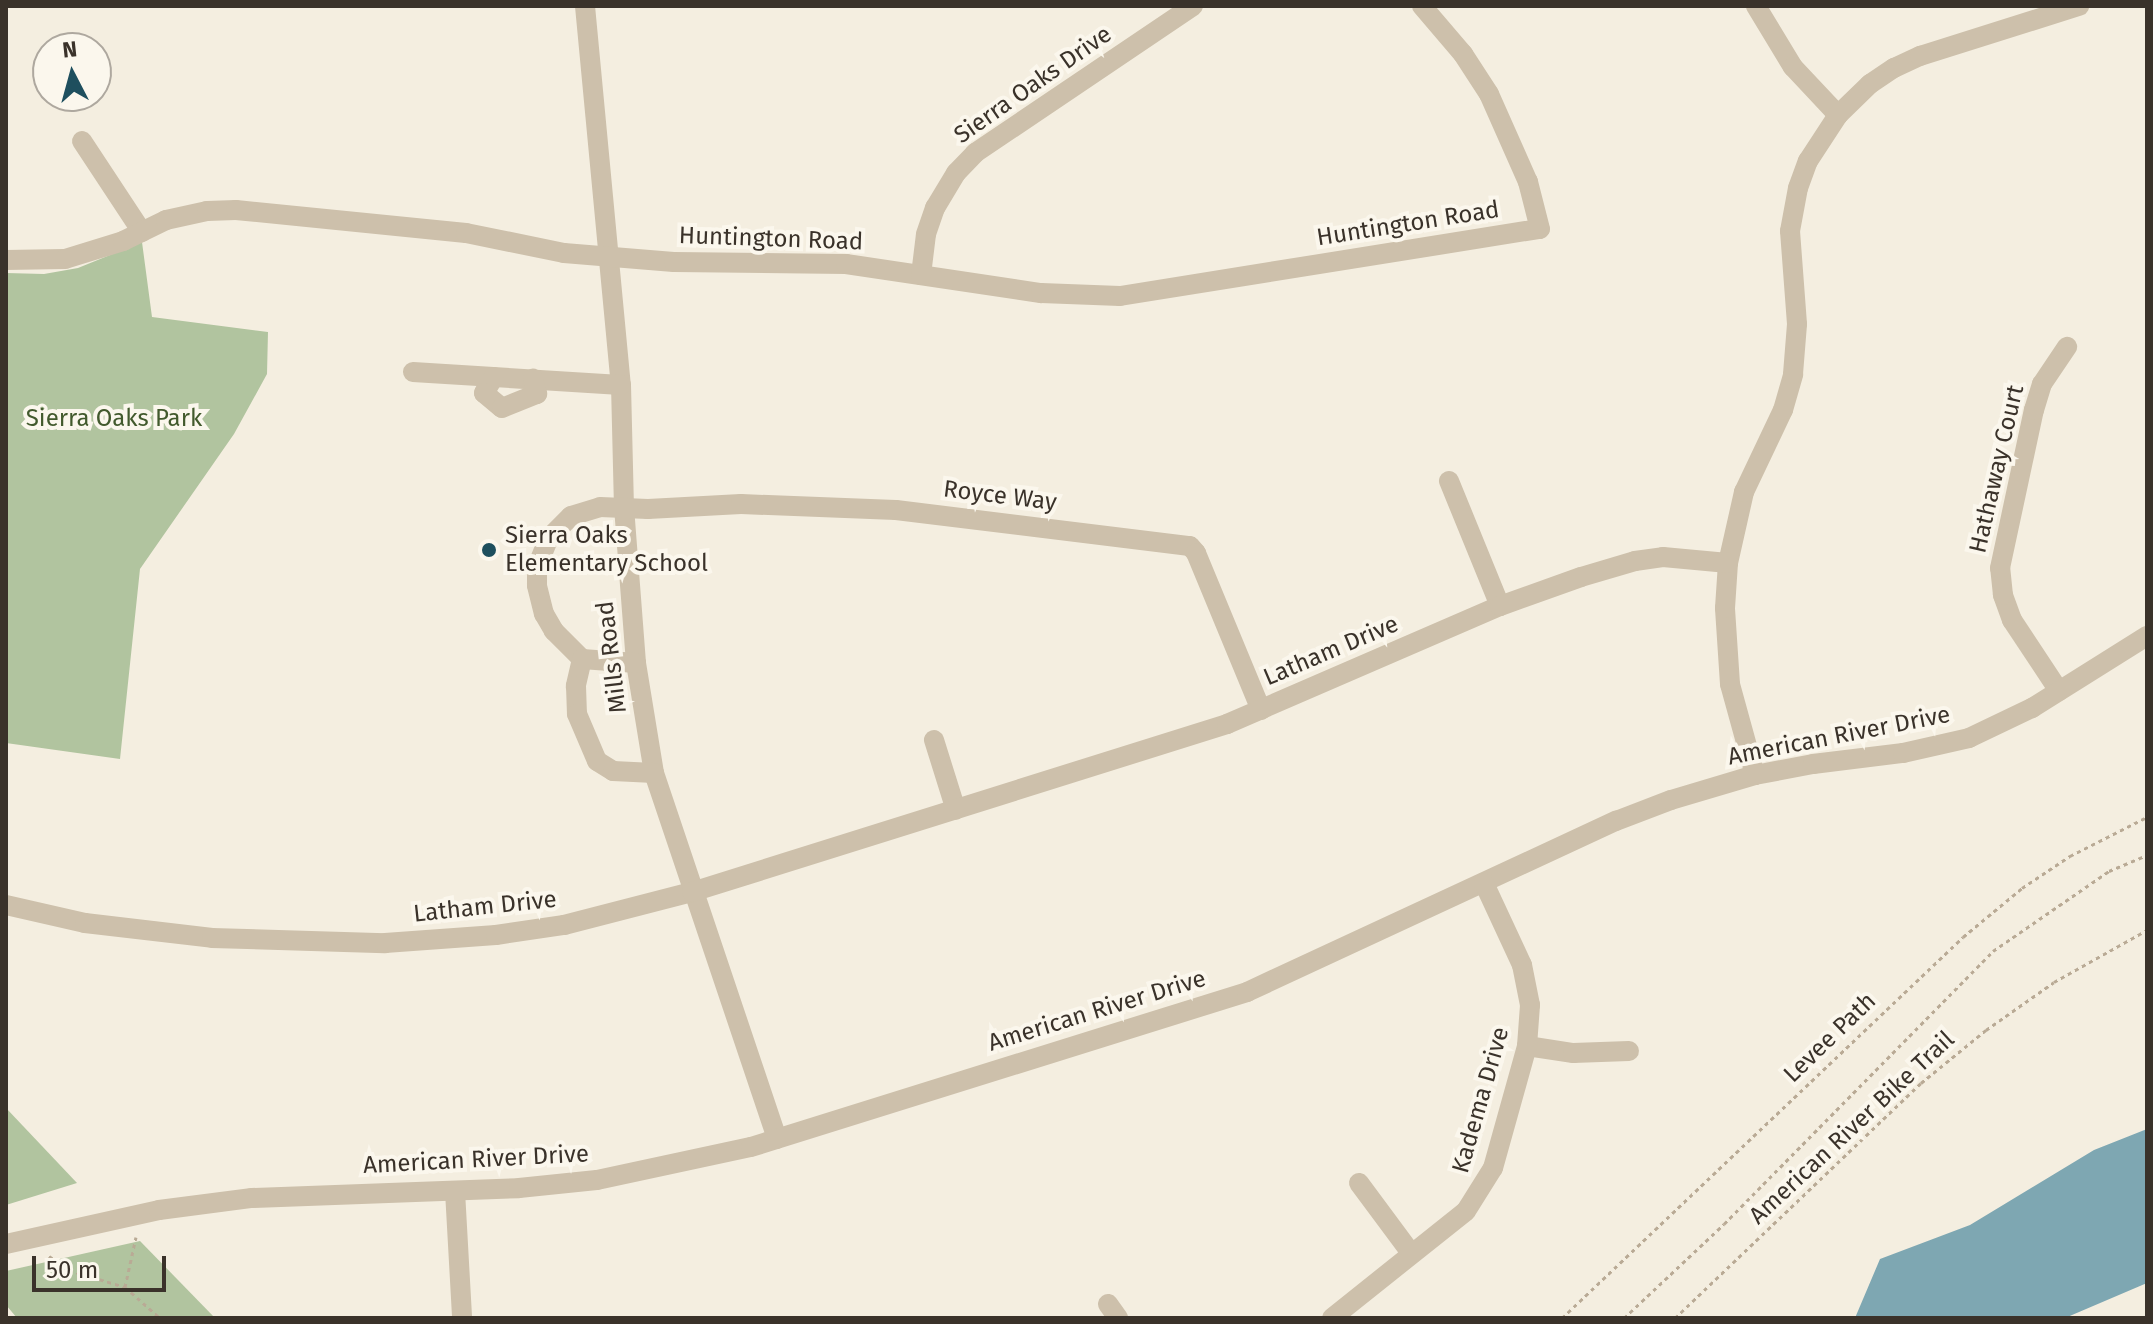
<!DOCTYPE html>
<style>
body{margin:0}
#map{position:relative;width:2153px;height:1324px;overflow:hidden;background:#f4eee0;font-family:"Fira Sans",sans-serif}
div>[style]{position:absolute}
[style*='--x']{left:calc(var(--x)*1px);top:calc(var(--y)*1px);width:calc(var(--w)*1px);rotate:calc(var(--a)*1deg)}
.green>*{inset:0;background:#b1c49f}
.water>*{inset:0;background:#7ea7b2}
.path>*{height:3px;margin-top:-1.5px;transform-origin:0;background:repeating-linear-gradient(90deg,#b9aa95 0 4px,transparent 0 8px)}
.minor>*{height:20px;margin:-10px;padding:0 10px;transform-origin:10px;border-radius:10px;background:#cdc0ab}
.dots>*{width:22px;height:22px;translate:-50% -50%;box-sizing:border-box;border:4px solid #fbf7ed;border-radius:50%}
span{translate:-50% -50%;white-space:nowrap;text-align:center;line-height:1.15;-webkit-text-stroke:8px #fbf7ed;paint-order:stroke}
.street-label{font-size:24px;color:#3a322a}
.park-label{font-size:24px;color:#425a2d}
.poi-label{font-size:24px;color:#3a322a}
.left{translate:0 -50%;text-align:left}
.frame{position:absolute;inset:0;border:8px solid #3a322a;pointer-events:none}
.north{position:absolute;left:32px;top:32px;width:80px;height:80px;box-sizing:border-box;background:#fbf7ed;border:2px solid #aea89f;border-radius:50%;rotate:354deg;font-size:22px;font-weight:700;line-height:32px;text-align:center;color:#3a322a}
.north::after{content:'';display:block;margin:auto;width:28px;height:36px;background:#1e4f5e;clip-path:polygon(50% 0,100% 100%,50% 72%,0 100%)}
.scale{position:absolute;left:32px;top:1256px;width:134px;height:36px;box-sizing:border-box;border:4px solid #3a322a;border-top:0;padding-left:10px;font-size:24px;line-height:28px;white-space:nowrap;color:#3a322a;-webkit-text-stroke:6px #fbf7ed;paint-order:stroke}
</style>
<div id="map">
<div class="green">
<div style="clip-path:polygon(142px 242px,152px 317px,268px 332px,267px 374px,234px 434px,140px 569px,120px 759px,6px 743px,6px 273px,44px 274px,78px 268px)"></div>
<div style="clip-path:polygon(6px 1108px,77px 1183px,6px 1205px)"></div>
<div style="clip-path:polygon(140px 1241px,215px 1318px,17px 1318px,6px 1305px,6px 1271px)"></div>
</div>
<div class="water">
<div style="clip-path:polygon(2147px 1129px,2147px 1283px,2065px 1318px,1855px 1318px,1880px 1259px,1970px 1225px,2094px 1150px)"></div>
</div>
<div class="path">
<div style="--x:49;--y:1256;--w:24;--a:35"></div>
<div style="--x:69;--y:1270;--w:59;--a:16.9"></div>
<div style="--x:125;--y:1287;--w:47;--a:41.5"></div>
<div style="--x:125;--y:1287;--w:51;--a:-77.6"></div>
<div style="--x:1562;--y:1318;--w:553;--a:-43.53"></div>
<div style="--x:1963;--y:937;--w:77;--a:-39.7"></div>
<div style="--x:2022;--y:888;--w:58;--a:-33.7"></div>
<div style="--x:2070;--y:856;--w:86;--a:-26.9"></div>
<div style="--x:1624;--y:1318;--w:137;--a:-43.2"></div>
<div style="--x:1724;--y:1224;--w:383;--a:-45.4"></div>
<div style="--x:1993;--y:951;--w:141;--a:-34.6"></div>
<div style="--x:2109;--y:871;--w:41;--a:-22.8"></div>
<div style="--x:1675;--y:1318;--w:340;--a:-43.7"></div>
<div style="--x:1921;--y:1083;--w:84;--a:-39.2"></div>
<div style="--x:1986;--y:1030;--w:83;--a:-35.2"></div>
<div style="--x:2054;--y:982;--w:107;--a:-29.2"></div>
</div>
<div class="minor">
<div style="--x:585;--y:6;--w:381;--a:84.6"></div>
<div style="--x:621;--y:385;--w:122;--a:88.6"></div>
<div style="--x:624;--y:507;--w:156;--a:85.6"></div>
<div style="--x:636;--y:663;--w:111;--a:80.7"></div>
<div style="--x:654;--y:773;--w:386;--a:71.4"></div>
<div style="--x:1756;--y:6;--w:71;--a:58.8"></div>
<div style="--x:1793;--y:67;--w:66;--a:46.8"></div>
<div style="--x:82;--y:141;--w:109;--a:56.6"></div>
<div style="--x:6;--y:260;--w:59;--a:-1"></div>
<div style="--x:65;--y:259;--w:61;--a:-17.2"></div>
<div style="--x:123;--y:241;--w:48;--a:-26"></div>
<div style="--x:166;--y:220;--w:42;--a:-12.4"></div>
<div style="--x:207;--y:211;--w:29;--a:-2"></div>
<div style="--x:236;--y:210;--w:231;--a:5.7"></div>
<div style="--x:466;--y:233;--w:100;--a:11.5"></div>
<div style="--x:564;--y:253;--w:110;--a:4.7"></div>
<div style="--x:674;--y:262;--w:172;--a:0.7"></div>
<div style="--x:846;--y:264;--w:197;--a:8.5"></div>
<div style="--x:1041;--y:293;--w:79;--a:2.2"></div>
<div style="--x:1120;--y:296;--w:425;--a:-9.1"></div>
<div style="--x:1540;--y:229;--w:49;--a:-104.3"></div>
<div style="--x:1528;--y:182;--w:96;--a:-113.9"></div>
<div style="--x:1489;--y:94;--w:48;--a:-123"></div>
<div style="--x:1463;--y:54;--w:63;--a:-130.5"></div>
<div style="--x:921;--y:275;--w:41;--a:-83"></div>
<div style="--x:926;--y:234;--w:28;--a:-71"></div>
<div style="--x:935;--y:208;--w:41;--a:-59"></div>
<div style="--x:956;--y:173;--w:28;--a:-46"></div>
<div style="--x:975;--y:153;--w:263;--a:-34"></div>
<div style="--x:413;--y:372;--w:208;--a:3.6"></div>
<div style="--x:494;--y:377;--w:19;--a:122"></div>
<div style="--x:484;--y:393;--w:23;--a:40"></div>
<div style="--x:502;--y:408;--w:38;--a:-22"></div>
<div style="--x:537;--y:394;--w:16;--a:-105"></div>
<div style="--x:1449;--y:481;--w:135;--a:67.8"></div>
<div style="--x:582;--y:659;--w:40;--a:-135"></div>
<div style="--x:554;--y:631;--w:20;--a:-120"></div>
<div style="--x:544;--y:614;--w:30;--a:-104"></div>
<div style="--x:537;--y:585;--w:18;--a:-90"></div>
<div style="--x:537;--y:567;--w:31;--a:-68"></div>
<div style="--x:549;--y:538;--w:31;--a:-45"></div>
<div style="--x:571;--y:516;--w:30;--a:-17"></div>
<div style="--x:600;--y:507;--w:48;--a:2.4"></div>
<div style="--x:648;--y:509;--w:93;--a:-3.1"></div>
<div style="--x:741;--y:504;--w:155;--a:2.2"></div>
<div style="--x:896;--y:510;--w:296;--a:7"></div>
<div style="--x:1190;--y:546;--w:9;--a:49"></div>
<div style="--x:1196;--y:553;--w:170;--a:67.5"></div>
<div style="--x:636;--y:663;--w:54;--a:-175.8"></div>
<div style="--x:582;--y:659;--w:28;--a:103"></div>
<div style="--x:576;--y:686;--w:28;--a:88"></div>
<div style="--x:577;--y:714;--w:51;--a:66.9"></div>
<div style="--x:597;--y:761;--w:19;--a:32"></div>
<div style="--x:613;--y:771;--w:41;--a:2.8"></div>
<div style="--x:2059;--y:691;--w:85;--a:-123.5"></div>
<div style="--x:2012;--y:620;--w:27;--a:-110"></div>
<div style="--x:2003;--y:595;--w:27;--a:-96"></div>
<div style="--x:2000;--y:568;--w:162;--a:-77.9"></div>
<div style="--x:2034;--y:410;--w:27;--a:-73"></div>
<div style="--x:2042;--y:384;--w:45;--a:-56"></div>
<div style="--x:934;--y:740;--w:73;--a:72.6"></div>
<div style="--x:1755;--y:775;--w:94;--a:-105.4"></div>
<div style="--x:1730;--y:684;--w:76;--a:-93.8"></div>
<div style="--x:1725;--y:608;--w:45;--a:-86.2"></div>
<div style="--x:1728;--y:563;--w:73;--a:-77.3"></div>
<div style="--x:1744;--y:492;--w:91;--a:-64.6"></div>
<div style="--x:1783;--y:410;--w:37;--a:-74"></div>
<div style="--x:1793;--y:374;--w:50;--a:-85.4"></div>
<div style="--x:1797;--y:324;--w:93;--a:-94.3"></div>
<div style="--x:1790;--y:231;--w:44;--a:-79.5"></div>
<div style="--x:1798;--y:188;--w:29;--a:-70"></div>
<div style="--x:1808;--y:161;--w:55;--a:-56.9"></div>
<div style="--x:1838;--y:115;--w:45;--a:-44.1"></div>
<div style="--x:1870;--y:84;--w:29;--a:-34"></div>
<div style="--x:1894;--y:68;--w:29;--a:-25"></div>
<div style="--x:1920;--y:56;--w:167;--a:-17.5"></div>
<div style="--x:6;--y:905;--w:81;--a:12.8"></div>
<div style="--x:85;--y:923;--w:128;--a:6.7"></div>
<div style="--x:212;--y:938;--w:173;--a:1.7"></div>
<div style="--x:385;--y:943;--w:111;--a:-4.1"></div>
<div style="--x:496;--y:935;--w:69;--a:-8.4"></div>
<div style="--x:564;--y:925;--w:132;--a:-14.5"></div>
<div style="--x:692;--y:892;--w:561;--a:-17.43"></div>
<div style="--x:1227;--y:724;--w:297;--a:-23.4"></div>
<div style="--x:1500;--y:606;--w:86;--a:-19.7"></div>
<div style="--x:1581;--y:577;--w:56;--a:-16.5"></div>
<div style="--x:1635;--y:561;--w:28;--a:-8"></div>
<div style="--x:1663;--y:557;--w:65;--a:5.3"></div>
<div style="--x:1527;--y:1046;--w:47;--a:8.7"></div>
<div style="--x:1573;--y:1053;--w:56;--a:-2"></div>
<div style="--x:1359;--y:1183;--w:87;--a:53.4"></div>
<div style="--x:455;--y:1191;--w:127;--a:86.8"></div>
<div style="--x:6;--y:1244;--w:157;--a:-12.5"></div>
<div style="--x:159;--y:1210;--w:94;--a:-7.4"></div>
<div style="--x:252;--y:1198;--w:267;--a:-2.1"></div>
<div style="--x:519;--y:1188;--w:78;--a:-5.9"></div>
<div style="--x:597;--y:1180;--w:157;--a:-12.1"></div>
<div style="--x:751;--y:1147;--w:520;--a:-17.35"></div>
<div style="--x:1247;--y:992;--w:407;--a:-24.9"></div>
<div style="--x:1616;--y:821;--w:59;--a:-20.9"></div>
<div style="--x:1671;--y:800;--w:88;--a:-16.6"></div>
<div style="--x:1755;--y:775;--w:59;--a:-10.7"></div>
<div style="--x:1813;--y:764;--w:91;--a:-7"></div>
<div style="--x:1903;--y:753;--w:68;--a:-12.8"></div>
<div style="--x:1969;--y:738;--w:70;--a:-25.5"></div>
<div style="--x:2032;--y:708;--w:136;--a:-32.1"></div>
<div style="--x:1108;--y:1304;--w:17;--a:54"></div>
<div style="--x:1332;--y:1318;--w:171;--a:-38.6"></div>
<div style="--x:1466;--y:1211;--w:51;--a:-57.9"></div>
<div style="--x:1493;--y:1168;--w:127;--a:-74.4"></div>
<div style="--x:1527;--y:1046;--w:41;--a:-85.8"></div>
<div style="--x:1530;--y:1005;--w:41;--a:-101.3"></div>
<div style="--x:1522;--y:965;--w:90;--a:-114.9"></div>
</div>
<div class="dots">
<div style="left:489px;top:550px;background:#1e4f5e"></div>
</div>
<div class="street-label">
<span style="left:1033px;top:85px;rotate:-35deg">Sierra Oaks Drive</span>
<span style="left:1408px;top:224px;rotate:-9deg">Huntington Road</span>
<span style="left:771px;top:239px;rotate:2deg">Huntington Road</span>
<span style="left:1997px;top:469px;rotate:-77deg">Hathaway Court</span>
<span style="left:1000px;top:496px;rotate:7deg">Royce Way</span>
<span style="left:1331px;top:651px;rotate:-23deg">Latham Drive</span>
<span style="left:612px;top:657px;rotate:-97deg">Mills Road</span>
<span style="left:1839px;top:736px;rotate:-11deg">American River Drive</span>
<span style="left:485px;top:907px;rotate:-6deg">Latham Drive</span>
<span style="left:1097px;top:1011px;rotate:-17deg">American River Drive</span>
<span style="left:1830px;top:1038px;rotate:-44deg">Levee Path</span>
<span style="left:1481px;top:1100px;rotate:-74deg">Kadema Drive</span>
<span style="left:1852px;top:1128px;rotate:-43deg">American River Bike Trail</span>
<span style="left:476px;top:1160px;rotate:-3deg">American River Drive</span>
</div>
<div class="park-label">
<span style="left:114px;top:419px">Sierra Oaks Park</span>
</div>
<div class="poi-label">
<span class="left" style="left:505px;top:550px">Sierra Oaks<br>Elementary School</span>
</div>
<div class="frame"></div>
<div class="north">N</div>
<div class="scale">50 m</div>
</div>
